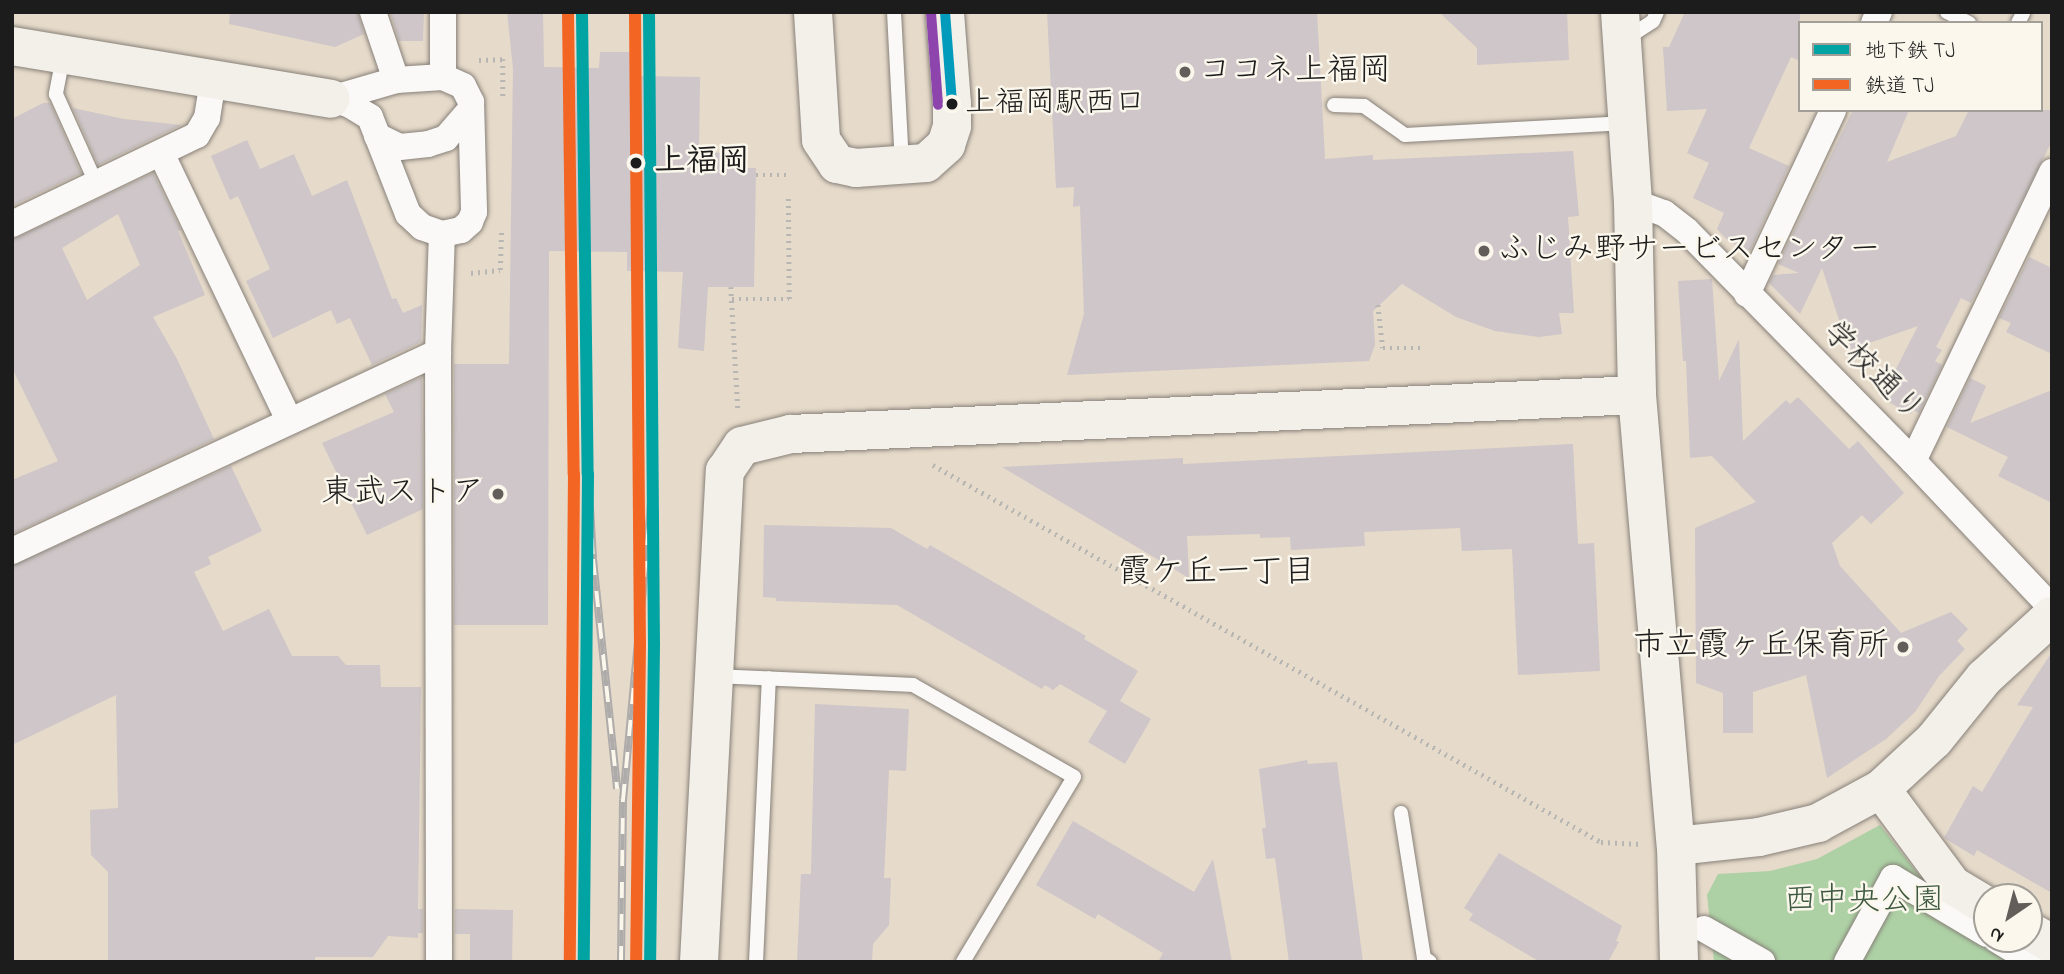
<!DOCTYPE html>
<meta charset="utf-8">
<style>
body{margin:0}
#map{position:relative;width:2064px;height:974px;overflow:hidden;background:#e6daca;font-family:"Indie Flower","Klee One",sans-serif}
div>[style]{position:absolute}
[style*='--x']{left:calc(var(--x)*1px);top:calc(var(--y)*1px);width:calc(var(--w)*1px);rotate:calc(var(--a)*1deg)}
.green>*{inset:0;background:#add1a5}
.building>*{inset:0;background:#cec6c8}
.path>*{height:4.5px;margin-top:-2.25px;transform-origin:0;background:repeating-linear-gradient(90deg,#b8b6b3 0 2px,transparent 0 7px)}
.roads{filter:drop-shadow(0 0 2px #878179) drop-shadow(0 0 2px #878179)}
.lane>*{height:14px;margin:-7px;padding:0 7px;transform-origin:7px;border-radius:7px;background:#fbf9f7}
.street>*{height:26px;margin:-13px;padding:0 13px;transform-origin:13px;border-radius:13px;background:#fbf9f7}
.secondary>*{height:38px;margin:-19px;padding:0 19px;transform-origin:19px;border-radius:19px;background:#f3efe9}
.rail>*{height:8px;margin-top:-4px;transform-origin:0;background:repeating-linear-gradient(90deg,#fbf7ec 0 16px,#aeacaa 0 32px);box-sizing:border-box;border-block:2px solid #aeacaa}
.bus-1>*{height:10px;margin:-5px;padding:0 5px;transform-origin:5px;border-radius:5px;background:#039bbc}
.bus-2>*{height:10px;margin:-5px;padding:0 5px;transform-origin:5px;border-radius:5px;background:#8e44ad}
.rail-1>*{height:12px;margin:-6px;padding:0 6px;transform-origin:6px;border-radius:6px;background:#f26522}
.metro-1>*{height:12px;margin:-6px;padding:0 6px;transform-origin:6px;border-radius:6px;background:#02a3a3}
.dots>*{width:19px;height:19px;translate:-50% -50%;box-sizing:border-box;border:4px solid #fbf7ec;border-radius:50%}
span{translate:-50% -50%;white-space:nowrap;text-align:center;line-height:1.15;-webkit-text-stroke:5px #fbf7ec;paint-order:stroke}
.bus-label{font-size:30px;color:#1c1c1c}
.left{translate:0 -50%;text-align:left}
.poi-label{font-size:32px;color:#1c1c1c}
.right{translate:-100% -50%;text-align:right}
.stop-label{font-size:32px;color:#1c1c1c;font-weight:700}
.street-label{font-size:32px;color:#1c1c1c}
.park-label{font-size:32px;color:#3e5941}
.neighbourhood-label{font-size:33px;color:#1c1c1c}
.frame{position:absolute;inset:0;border:14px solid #1c1c1c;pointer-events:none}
.legend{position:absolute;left:1798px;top:21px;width:245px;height:91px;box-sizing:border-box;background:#fbf7ec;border:2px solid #a29f99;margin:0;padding:9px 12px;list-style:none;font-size:21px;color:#1c1c1c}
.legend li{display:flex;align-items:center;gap:14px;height:35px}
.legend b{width:35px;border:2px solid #a29f99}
.north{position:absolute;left:1973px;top:883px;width:70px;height:70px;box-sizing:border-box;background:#fbf7ec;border:2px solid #a29f99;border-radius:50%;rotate:215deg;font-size:19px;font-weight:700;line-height:28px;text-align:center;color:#1c1c1c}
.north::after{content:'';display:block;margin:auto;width:24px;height:32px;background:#635e59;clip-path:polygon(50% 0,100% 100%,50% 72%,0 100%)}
</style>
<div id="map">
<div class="green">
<div style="clip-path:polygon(1880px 825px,1940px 902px,2044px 962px,1714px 962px,1707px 895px,1718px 874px,1770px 871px,1817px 859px)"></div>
</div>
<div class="building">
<div style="clip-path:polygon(230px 12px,358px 12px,364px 34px,335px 47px,229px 24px)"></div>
<div style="clip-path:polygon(390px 12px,424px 12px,423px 41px,399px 41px)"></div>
<div style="clip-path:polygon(507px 12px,543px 12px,544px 67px,599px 68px,600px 52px,634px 52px,634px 76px,700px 77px,699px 152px,732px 153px,732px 168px,756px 168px,754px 287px,708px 287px,704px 351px,678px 348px,683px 272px,627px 271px,627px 252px,549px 251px,548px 625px,454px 625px,454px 364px,509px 364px,513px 68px)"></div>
<div style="clip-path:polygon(1047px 12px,1317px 12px,1325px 159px,1373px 155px,1373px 160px,1573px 151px,1579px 216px,1568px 217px,1574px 313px,1559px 313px,1562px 334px,1539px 337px,1495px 331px,1456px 317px,1402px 284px,1373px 311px,1375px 345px,1369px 361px,1067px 375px,1084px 314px,1080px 206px,1073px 207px,1074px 187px,1056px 188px)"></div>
<div style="clip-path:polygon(1439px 12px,1567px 12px,1569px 60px,1477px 65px,1477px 48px)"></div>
<div style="clip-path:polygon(1685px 12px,1800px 12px,1800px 61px,1791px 57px,1749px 148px,1789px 166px,1750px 251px,1728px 241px,1717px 229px,1724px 213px,1693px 198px,1709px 163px,1687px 153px,1707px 109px,1667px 111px,1663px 47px,1669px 47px)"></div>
<div style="clip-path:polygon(43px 103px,50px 103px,81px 173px,12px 206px,12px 119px)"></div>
<div style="clip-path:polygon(73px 108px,124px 119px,181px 125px,98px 165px)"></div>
<div style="clip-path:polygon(1853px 110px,1909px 110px,1887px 162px,1956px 136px,1969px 110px,2052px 110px,2052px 141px,1971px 303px,1961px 298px,1936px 347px,1942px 350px,1935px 361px,1942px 365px,1919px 413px,1913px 410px,1911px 414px,1881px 398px,1918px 326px,1849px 350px,1822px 268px,1800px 314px,1769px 283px,1773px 275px,1799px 273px,1778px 264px)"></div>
<div style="clip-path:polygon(247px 140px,260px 169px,294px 154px,312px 196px,347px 180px,392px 299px,396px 298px,403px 313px,422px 305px,421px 342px,372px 365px,350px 318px,337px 324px,331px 310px,273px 338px,246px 281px,270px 269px,238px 196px,230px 200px,211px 156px)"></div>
<div style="clip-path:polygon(evenodd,153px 173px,181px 230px,178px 231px,205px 295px,153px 317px,177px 359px,214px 439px,12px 534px,12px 480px,58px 461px,12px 368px,12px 240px,153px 173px,118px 214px,140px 265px,87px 300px,62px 248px,118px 214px)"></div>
<div style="clip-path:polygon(2029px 257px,2052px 268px,2052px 354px,2006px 332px,2011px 323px,1999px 318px)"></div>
<div style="clip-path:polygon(1712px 279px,1719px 381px,1739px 339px,1743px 441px,1786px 400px,1790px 404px,1798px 397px,1849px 449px,1858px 441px,1904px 493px,1871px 524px,1862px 515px,1832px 543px,1840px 566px,1901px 633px,1951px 612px,1968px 629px,1957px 641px,1965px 649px,1939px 676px,1915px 712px,1886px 739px,1827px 778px,1806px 675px,1753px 692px,1753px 733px,1723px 733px,1723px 693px,1696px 683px,1695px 528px,1756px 502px,1712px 456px,1690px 458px,1686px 361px,1683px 361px,1678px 281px)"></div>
<div style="clip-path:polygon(422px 377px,423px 509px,367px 535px,322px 443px,394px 412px,385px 394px)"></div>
<div style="clip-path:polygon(1970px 378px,1986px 386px,1970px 423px,2052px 390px,2052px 503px,1998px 476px,2008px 457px,1947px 427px)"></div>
<div style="clip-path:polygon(1573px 444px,1578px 544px,1594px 543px,1600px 671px,1518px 675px,1512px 549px,1462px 551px,1460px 528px,1364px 532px,1365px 546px,1291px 550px,1290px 537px,1260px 538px,1260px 534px,1187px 536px,1189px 578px,1002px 467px,1183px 458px,1183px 464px)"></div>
<div style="clip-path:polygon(231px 466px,262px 531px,208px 557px,211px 564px,194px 572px,223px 631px,269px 609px,292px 656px,338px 656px,346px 665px,380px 665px,381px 687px,421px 687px,418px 909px,423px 909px,423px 933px,418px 933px,418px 938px,388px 936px,373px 957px,315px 957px,315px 962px,108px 962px,108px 872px,91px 855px,90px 810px,118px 808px,116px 695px,12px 745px,12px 566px)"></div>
<div style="clip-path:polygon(764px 525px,891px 528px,927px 549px,930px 545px,1086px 636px,1084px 639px,1138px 671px,1120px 701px,1151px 719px,1125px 764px,1088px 742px,1107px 711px,1060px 684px,1053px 690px,1045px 685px,1042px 689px,897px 605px,776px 601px,776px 598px,763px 597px)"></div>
<div style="clip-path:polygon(2052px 652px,2052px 893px,1977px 850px,1974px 856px,1944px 838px,1973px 786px,1982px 792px,2033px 707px,2017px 705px)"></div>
<div style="clip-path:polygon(815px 704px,909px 709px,906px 771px,889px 770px,884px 878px,891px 878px,889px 925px,873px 944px,872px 962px,797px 962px,801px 874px,811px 874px)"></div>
<div style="clip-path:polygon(1307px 760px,1308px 764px,1337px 762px,1363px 962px,1289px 962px,1275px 858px,1266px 859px,1262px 828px,1266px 828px,1259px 769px)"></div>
<div style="clip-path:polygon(1073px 821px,1194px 892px,1213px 859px,1232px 962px,1158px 962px,1163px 953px,1098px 914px,1095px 919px,1036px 885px)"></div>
<div style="clip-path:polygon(1499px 853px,1622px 926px,1616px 941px,1619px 942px,1608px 962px,1540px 962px,1469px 920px,1473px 914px,1464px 908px)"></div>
<div style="clip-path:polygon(455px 909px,513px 910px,512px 962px,470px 962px,470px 934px,455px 934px)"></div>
</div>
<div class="path">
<div style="--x:479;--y:60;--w:24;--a:-2"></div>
<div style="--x:503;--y:59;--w:38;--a:90"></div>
<div style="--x:756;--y:175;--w:31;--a:0"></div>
<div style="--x:471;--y:273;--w:29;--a:-6"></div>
<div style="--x:500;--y:270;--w:38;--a:-88"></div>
<div style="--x:731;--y:287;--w:123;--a:86.7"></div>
<div style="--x:732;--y:299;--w:57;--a:0"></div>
<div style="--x:789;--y:299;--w:105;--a:-90.5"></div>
<div style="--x:1378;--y:305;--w:43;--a:83.4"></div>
<div style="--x:1383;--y:348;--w:39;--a:0"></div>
<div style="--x:933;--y:465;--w:767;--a:29.44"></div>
<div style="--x:1601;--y:842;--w:39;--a:3"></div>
</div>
<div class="roads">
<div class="lane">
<div style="--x:894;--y:12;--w:153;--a:87"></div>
<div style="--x:1947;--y:12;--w:25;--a:27"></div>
<div style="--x:2018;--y:23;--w:11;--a:-63"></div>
<div style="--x:1627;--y:38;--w:31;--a:-33"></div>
<div style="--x:1653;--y:21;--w:10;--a:-66"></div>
<div style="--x:63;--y:57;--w:38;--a:101"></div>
<div style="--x:56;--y:94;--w:98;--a:65.8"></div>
<div style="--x:1334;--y:105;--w:30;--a:2"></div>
<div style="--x:1364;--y:106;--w:50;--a:35.3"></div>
<div style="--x:1405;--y:135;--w:222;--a:-3.1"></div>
<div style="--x:716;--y:676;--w:197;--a:2.6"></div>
<div style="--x:913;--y:685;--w:185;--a:29.7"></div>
<div style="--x:1074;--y:777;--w:216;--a:121"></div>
<div style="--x:1401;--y:813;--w:147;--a:81"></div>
<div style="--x:1424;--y:958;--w:7;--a:34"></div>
<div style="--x:756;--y:962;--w:284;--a:-87.4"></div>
</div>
<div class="street">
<div style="--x:373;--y:12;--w:72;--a:71.3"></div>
<div style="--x:443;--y:12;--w:65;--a:90"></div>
<div style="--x:1874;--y:23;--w:12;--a:-66"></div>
<div style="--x:443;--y:77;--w:22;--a:24"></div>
<div style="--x:463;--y:86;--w:18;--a:63"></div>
<div style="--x:471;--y:102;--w:110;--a:88.4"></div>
<div style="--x:474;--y:212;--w:11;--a:112"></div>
<div style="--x:470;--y:222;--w:12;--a:138"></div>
<div style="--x:461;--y:230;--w:19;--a:168"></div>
<div style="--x:442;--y:234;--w:21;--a:-161"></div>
<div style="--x:422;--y:227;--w:19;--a:-137"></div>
<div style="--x:408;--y:214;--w:104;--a:-111.4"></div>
<div style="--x:370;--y:117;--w:26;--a:-149"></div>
<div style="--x:348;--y:104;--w:18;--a:-164"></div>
<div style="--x:331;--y:99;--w:68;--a:-16.3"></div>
<div style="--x:396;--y:80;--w:47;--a:-3.7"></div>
<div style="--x:377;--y:136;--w:25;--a:26"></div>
<div style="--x:400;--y:147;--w:28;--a:-6"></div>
<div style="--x:428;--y:144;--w:19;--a:-18"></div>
<div style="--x:446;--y:138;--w:38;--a:-49"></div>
<div style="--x:161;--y:153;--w:296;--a:64.4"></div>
<div style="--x:1633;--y:202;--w:33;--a:20"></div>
<div style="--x:1664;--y:213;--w:29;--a:38"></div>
<div style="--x:1687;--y:231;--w:322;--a:45.5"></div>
<div style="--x:1913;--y:461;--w:202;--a:46.6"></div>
<div style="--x:12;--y:224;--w:205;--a:-25.7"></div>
<div style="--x:197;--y:135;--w:20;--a:-60"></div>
<div style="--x:207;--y:118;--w:38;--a:-81"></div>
<div style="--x:1747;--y:294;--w:203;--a:-64.9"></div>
<div style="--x:1913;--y:461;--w:321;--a:-64.3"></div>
<div style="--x:12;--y:551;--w:470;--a:-25"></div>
<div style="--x:1704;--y:929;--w:67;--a:29.6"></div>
<div style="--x:1996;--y:939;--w:44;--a:31.2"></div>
<div style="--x:439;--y:962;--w:610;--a:-90.09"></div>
<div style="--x:438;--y:352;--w:118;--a:-88.1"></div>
<div style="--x:1847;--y:962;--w:96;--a:-61.3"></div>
<div style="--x:1893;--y:878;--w:109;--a:30.8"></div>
</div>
<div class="secondary">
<div style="--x:813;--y:12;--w:128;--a:86.4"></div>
<div style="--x:821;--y:140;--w:29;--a:56"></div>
<div style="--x:837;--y:164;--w:19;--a:12"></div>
<div style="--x:856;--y:168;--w:70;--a:-4.1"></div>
<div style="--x:926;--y:163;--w:27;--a:-42"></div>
<div style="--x:946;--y:145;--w:20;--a:-72"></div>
<div style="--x:952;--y:126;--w:22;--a:-90"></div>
<div style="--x:952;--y:104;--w:92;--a:-94.4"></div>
<div style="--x:1620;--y:12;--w:190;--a:86.1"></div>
<div style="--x:1633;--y:202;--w:193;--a:88.8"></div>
<div style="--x:12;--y:46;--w:323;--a:9.4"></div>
<div style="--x:1881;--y:789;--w:119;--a:53.5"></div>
<div style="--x:1952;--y:885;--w:41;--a:31"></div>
<div style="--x:1676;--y:846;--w:83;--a:-6.2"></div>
<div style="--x:1759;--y:837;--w:61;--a:-13.3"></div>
<div style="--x:1818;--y:823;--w:72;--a:-28.4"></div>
<div style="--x:1881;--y:789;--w:72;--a:-42.8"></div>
<div style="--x:1934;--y:740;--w:80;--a:-51.1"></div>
<div style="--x:1984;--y:678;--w:92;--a:-42.4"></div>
<div style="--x:2029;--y:931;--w:26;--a:29"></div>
<div style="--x:699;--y:962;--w:492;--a:-87"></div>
<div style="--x:725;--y:471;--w:30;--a:-56"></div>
<div style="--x:742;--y:446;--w:50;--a:-13.8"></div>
<div style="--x:791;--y:434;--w:847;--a:-2.64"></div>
<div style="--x:1637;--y:395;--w:453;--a:85.1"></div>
<div style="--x:1676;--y:846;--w:116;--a:88.5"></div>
</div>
</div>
<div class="rail">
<div style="--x:588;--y:474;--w:85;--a:86.6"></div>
<div style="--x:593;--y:559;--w:231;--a:84"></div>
<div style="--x:621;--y:962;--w:162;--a:-89.3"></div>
<div style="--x:623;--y:800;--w:320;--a:-84.6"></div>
</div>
<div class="bus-1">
<div style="--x:945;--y:12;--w:92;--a:85.6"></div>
</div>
<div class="bus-2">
<div style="--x:931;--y:13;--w:92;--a:85.6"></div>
</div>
<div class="rail-1">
<div style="--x:568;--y:12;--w:462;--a:89.3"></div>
<div style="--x:574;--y:474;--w:488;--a:90.5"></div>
<div style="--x:635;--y:12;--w:632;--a:89.55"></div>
<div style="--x:640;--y:644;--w:318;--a:90.7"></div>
</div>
<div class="metro-1">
<div style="--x:582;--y:12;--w:462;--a:89.3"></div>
<div style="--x:588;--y:474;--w:488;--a:90.5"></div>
<div style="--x:649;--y:12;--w:632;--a:89.55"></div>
<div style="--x:654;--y:644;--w:318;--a:90.7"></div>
</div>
<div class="dots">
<div style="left:1185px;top:72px;background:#635e59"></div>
<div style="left:952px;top:104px;background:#1c1c1c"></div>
<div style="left:636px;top:163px;background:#1c1c1c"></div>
<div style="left:1484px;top:251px;background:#635e59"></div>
<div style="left:498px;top:494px;background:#635e59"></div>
<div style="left:1903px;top:647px;background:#635e59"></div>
</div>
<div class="bus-label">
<span class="left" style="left:965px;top:104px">上福岡駅西口</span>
</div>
<div class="poi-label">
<span class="left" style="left:1199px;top:72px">ココネ上福岡</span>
<span class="left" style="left:1498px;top:251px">ふじみ野サービスセンター</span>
<span class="right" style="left:484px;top:494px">東武ストア</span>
<span class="right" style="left:1889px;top:647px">市立霞ヶ丘保育所</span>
</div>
<div class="stop-label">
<span class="left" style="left:654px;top:163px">上福岡</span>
</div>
<div class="street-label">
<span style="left:1872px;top:373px;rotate:45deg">学校通り</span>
</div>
<div class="park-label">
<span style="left:1864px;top:902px">西中央公園</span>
</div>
<div class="neighbourhood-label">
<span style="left:1217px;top:574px">霞ケ丘一丁目</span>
</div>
<div class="frame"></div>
<ul class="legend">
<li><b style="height:9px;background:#02a3a3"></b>地下鉄 TJ</li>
<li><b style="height:9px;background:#f26522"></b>鉄道 TJ</li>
</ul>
<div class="north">N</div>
</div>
